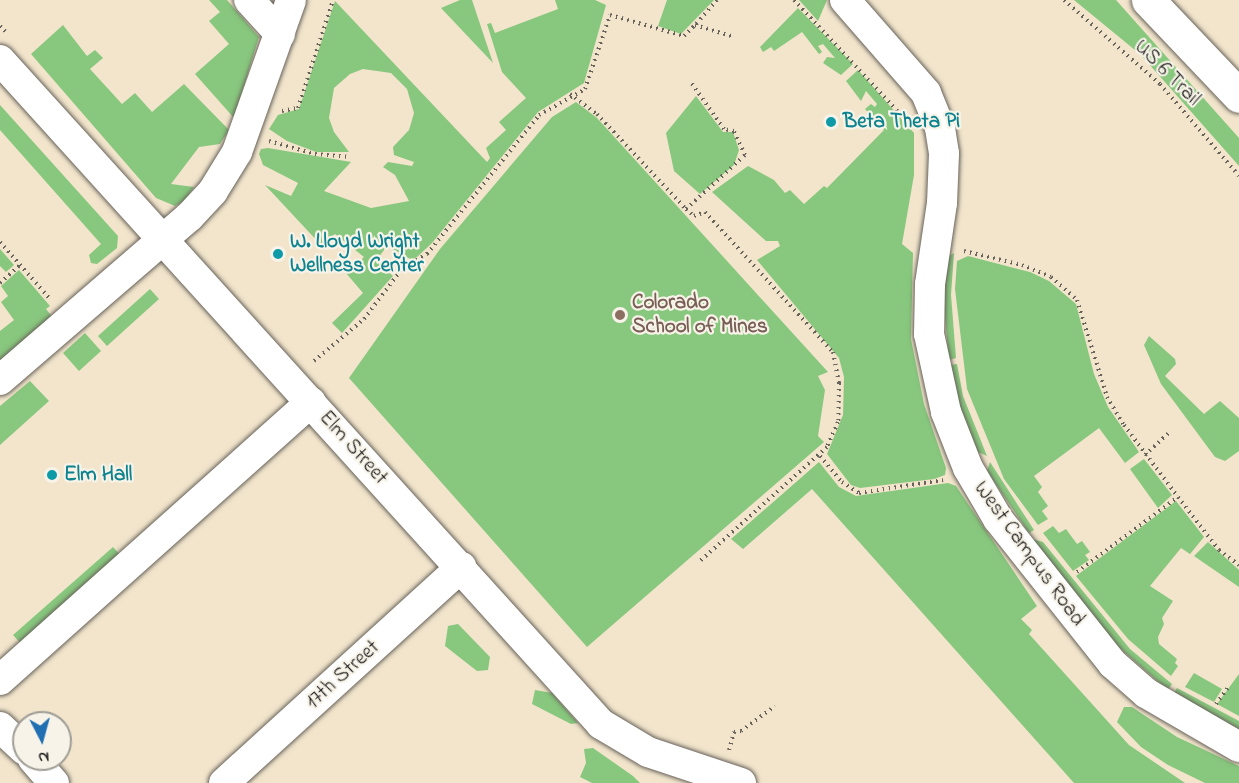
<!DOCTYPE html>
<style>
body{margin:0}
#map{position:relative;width:1239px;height:783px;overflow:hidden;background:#f2e5cc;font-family:"Indie Flower",sans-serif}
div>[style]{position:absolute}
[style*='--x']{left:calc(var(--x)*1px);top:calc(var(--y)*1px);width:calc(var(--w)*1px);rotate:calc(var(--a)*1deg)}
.green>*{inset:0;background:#88c77e}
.path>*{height:4px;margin-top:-2px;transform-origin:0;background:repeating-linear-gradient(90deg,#67625a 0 1.5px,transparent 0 6px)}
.roads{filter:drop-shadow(0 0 2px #67625a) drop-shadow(0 0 2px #67625a)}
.minor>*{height:30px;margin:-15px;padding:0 15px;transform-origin:15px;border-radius:15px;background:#fff}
.highway>*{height:33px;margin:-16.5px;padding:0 16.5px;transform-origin:16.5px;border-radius:16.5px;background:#fff}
.dots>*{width:16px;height:16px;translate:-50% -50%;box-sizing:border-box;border:3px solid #f7f3e8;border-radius:50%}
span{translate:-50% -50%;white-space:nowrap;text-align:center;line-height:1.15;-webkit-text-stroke:4.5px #f7f3e8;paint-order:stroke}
.street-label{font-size:21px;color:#1c1c1c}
.culture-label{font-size:21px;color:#0d838f;font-weight:700}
.left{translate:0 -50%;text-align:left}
.education-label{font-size:21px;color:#785e54;font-weight:700}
.north{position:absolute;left:12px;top:711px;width:60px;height:60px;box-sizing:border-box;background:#f7f3e8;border:2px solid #9f9d96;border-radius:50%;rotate:174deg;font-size:16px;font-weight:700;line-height:24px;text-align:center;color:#1c1c1c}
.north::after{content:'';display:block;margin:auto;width:21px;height:27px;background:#1f6fb2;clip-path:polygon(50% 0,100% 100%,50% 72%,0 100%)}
</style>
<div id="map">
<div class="green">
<div style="clip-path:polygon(209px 0,227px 0,259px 37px,234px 118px,195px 74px,229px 44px,209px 21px,220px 12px)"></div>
<div style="clip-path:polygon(460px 0,472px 0,493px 63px,441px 8px)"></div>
<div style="clip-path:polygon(555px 0,595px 0,606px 5px,584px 83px,538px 112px,432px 243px,417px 257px,412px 260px,387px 246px,376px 261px,393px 276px,342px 333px,332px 323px,363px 293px,346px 273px,364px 257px,335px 234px,321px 245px,265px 185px,291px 196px,298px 183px,263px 165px,259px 154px,261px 149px,268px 148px,351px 162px,324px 191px,371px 208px,409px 201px,395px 175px,383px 167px,388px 162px,412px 166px,414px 162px,394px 155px,393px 147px,409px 130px,414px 113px,407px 89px,391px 73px,363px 69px,350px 74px,334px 88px,329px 118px,334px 132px,349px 152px,316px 152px,287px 141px,269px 129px,278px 115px,299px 109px,335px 1px,487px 162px,490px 158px,486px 148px,506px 130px,499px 122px,526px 98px,502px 72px,487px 24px,491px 23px,495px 33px,558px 9px)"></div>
<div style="clip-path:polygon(667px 0,714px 0,681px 34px,658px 26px)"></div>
<div style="clip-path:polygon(799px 0,827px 0,818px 21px)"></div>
<div style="clip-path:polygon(1074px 0,1116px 0,1239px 138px,1239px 166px,1141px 55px)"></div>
<div style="clip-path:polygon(798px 8px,853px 64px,841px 75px,823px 63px,827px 57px,835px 58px,823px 44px,818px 46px,822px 52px,819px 54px,802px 32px,774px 51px,771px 47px,763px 52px,760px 47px)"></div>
<div style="clip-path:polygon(63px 25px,87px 56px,95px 50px,103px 58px,90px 69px,122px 104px,135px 93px,152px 112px,184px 84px,229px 130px,220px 144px,199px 147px,171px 184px,194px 187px,184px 201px,175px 206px,156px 198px,31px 54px)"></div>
<div style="clip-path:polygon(858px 70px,914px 133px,914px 175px,902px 244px,913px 253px,911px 339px,924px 404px,946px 468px,945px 475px,934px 479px,860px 488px,851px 485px,827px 454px,843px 415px,844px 377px,839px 358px,757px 260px,780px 246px,778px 241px,766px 241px,712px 192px,748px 166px,774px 180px,785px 193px,790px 190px,804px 204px,824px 186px,827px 188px,884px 130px,865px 109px,871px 104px,875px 107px,877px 104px,866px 91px,861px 101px,846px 81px)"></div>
<div style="clip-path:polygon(696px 96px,723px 132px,733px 132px,739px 150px,734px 165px,700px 194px,674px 171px,666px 133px)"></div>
<div style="clip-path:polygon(576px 102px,597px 118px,828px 372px,818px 376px,825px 390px,818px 436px,824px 442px,587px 647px,349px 378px,440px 249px,552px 117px)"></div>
<div style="clip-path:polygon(0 105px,118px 236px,117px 248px,97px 264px,91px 263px,89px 255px,101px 244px,0 130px)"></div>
<div style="clip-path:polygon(0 249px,14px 265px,6px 272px,0 266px)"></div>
<div style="clip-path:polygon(954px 253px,951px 295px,956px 358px,949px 360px,943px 296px,947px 257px)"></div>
<div style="clip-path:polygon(968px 256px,1030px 272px,1049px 281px,1076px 304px,1094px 374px,1108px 407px,1139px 452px,1125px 463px,1099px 428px,1034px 476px,1042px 487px,1038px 492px,1048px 506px,1042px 511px,1048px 519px,1038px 525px,1004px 479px,967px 389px,955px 289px,957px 261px)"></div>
<div style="clip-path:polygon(19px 270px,50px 306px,46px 309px,54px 319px,0 366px,0 331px,14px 320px,1px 302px,8px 296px,1px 286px)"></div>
<div style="clip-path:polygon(150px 289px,159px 299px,107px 346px,98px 336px)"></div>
<div style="clip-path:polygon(85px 333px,101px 351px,79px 371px,63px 353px)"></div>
<div style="clip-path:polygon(1149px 336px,1175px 359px,1176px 364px,1165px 376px,1204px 414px,1220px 401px,1239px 418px,1239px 451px,1225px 461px,1215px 457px,1161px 384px,1144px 345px)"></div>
<div style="clip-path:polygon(957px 364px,963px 396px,987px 456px,978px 452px,958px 402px,950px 365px)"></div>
<div style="clip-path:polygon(30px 381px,49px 401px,0 445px,0 406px)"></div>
<div style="clip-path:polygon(1144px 459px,1172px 495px,1158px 508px,1130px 469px)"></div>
<div style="clip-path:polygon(819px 462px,839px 487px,856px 496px,948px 483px,956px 486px,1037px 606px,1021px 619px,1032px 630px,1029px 634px,1129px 745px,1185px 783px,1074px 783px,812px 489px,743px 549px,731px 539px)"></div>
<div style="clip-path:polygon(990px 462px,1034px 530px,1029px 533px,987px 471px)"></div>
<div style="clip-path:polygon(1176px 501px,1204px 537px,1190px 554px,1181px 548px,1150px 586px,1173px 601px,1162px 618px,1164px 624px,1158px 637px,1159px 644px,1177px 659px,1175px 663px,1178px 666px,1171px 676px,1128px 639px,1076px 576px)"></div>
<div style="clip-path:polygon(1053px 526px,1059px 533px,1066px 529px,1077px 544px,1082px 541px,1090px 552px,1085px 555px,1089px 560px,1073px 571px,1043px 533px)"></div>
<div style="clip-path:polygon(1033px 539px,1043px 542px,1130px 649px,1172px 684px,1168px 690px,1114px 643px)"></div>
<div style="clip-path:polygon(1208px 542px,1239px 570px,1239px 587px,1194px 556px)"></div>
<div style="clip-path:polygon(113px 547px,123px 558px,23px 646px,13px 635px)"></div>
<div style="clip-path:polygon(458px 624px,490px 657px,488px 670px,477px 671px,445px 646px,448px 626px)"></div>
<div style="clip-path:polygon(1194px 673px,1222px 689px,1214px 702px,1185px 687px)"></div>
<div style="clip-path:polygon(1239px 674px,1239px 716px,1217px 704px)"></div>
<div style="clip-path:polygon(1177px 688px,1239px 721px,1239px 729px,1174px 693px)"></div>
<div style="clip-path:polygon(535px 690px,552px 693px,578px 723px,571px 724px,532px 704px)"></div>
<div style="clip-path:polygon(1124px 707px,1132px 707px,1177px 737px,1239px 766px,1239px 783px,1205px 783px,1168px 765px,1141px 747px,1117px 722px)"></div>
<div style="clip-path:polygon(593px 748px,633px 776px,640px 783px,592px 783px,580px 777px,586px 763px,584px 749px)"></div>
</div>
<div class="path">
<div style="--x:717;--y:0;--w:33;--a:131"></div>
<div style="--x:695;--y:25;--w:39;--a:17"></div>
<div style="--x:794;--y:0;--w:161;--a:47"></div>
<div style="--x:1064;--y:0;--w:128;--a:41.2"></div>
<div style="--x:1160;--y:84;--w:121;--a:49.3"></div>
<div style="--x:0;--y:26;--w:8;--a:45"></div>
<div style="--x:570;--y:94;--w:34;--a:37"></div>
<div style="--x:597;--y:114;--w:130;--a:46.9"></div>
<div style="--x:686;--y:209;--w:11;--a:41"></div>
<div style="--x:694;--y:216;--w:12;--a:-20"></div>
<div style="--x:705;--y:212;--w:190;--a:47.6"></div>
<div style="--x:833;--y:352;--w:32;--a:79"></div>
<div style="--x:839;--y:383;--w:39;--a:91"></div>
<div style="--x:838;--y:422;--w:27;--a:114"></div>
<div style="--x:827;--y:447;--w:171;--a:138.1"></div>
<div style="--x:282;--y:111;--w:16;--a:-11"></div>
<div style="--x:298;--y:108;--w:114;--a:-72"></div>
<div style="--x:269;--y:141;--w:48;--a:15.8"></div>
<div style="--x:315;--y:154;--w:35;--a:5"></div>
<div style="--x:686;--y:209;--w:80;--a:-42.5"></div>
<div style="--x:745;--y:155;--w:26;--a:-115"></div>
<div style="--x:734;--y:131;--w:10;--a:-169"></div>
<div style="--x:724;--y:129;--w:59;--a:-125.3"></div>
<div style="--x:0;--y:242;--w:77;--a:48.7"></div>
<div style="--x:964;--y:251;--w:60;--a:13.6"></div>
<div style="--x:1022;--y:265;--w:31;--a:22"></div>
<div style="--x:1051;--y:277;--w:35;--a:41"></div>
<div style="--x:1077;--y:300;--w:102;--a:72.8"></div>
<div style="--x:1107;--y:397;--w:33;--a:59"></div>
<div style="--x:1124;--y:425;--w:90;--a:53.1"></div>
<div style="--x:0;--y:283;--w:27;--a:-42"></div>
<div style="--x:314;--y:361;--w:65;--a:-40"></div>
<div style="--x:364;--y:319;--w:61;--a:-52.9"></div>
<div style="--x:401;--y:270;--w:31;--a:-32"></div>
<div style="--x:427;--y:254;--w:179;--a:-51.1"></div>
<div style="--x:539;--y:115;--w:53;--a:-29.5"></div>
<div style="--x:585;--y:89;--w:78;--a:-71.3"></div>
<div style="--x:610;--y:15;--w:77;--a:15.8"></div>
<div style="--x:684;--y:36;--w:16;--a:-45"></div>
<div style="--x:1145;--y:455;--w:35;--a:-43"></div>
<div style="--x:820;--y:456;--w:34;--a:50"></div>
<div style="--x:842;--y:482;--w:20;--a:33"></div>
<div style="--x:859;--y:493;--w:85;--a:-8.8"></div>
<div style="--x:1077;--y:572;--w:126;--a:-36.6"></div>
<div style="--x:1178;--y:497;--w:67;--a:52.3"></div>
<div style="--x:1219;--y:550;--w:25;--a:37"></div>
<div style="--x:1216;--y:704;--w:22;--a:-54"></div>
<div style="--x:729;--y:750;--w:19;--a:-74"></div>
<div style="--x:734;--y:732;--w:7;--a:-8"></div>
<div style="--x:741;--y:731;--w:42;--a:-36.3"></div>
</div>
<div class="roads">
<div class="minor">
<div style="--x:249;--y:0;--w:46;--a:47.6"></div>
<div style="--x:845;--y:0;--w:123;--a:48.9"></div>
<div style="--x:926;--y:93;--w:38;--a:68"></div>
<div style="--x:940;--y:128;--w:26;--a:81"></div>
<div style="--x:944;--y:154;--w:49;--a:92.3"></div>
<div style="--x:942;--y:203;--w:82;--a:98.4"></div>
<div style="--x:930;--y:284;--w:50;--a:91.1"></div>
<div style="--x:929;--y:334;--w:80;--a:77.7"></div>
<div style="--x:946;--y:412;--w:60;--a:68.6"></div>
<div style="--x:968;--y:468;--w:59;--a:59.5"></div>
<div style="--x:998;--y:519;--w:185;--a:51.6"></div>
<div style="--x:1113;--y:664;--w:44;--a:41.3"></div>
<div style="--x:1146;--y:693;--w:108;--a:30.1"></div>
<div style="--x:0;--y:60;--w:896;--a:47.85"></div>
<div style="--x:601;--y:724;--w:55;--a:30.8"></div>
<div style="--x:648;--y:752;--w:98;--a:18.4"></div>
<div style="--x:0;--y:380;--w:250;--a:-40.8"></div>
<div style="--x:189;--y:217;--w:35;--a:-47"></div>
<div style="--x:213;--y:191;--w:46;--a:-58.4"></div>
<div style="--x:237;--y:152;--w:161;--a:-70.4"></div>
<div style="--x:0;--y:680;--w:417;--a:-41.8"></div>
<div style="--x:0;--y:727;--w:33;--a:43"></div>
<div style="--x:33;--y:759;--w:32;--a:49"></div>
<div style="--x:224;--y:783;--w:321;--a:-42.3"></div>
</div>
<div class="highway">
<div style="--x:1148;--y:0;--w:132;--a:46.5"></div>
</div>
</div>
<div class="dots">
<div style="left:831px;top:122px;background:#0f9aa8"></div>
<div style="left:278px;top:254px;background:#0f9aa8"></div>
<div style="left:620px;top:315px;background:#8d6e63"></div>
<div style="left:52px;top:475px;background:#0f9aa8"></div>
</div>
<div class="street-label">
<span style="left:1167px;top:73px;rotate:45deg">US 6 Trail</span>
<span style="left:353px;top:448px;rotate:48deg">Elm Street</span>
<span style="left:1029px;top:554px;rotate:54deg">West Campus Road</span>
<span style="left:343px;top:675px;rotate:-42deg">17th Street</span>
</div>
<div class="culture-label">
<span class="left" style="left:843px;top:122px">Beta Theta Pi</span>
<span class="left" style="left:290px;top:254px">W. Lloyd Wright<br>Wellness Center</span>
<span class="left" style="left:64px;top:475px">Elm Hall</span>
</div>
<div class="education-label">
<span class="left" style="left:632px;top:315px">Colorado<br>School of Mines</span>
</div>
<div class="north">N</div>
</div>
